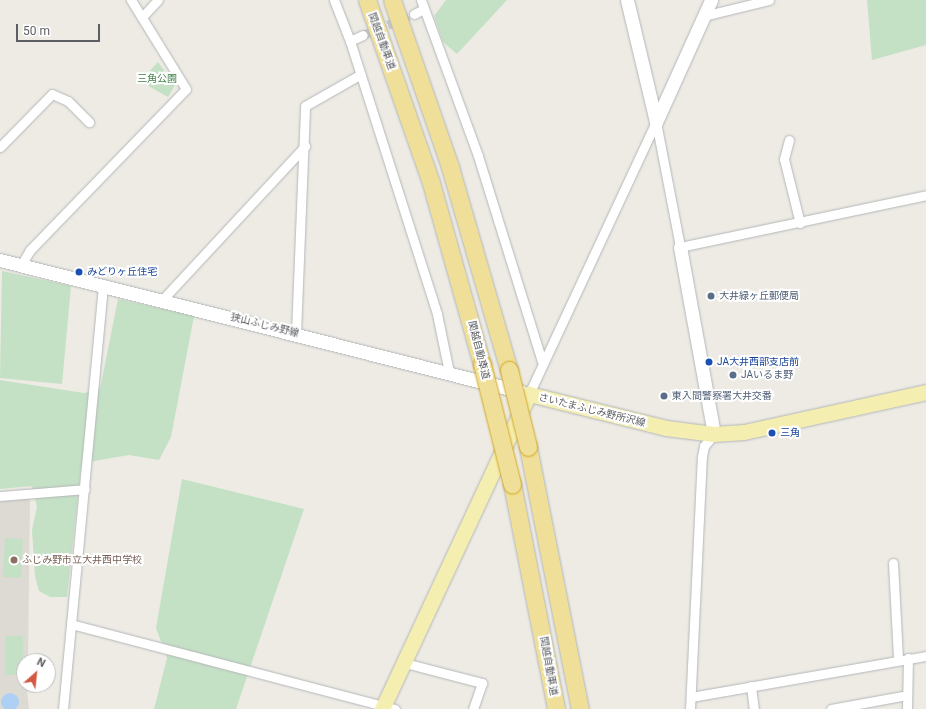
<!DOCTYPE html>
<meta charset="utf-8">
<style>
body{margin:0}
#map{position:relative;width:926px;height:709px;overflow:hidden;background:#edebe4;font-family:Roboto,"Noto Sans JP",sans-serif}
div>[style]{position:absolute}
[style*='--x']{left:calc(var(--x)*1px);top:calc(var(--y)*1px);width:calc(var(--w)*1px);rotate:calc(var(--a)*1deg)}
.education>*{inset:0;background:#dcdad2}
.green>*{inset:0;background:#c4e1c5}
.water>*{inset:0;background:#add0f4}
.round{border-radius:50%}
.street-tunnel>*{height:9px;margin-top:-4.5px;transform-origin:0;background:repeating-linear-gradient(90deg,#c9c8c4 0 9px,transparent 0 13.5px)}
.roads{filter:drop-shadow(0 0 1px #b4b6b9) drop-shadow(0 0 1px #b4b6b9)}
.street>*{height:9px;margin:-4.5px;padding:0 4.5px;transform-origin:4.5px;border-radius:4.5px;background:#fff}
.secondary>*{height:13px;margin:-6.5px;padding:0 6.5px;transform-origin:6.5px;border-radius:6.5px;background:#fff}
.primary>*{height:15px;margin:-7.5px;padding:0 7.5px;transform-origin:7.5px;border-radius:7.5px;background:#f4eeb1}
.highway>*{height:17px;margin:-8.5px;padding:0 8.5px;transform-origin:8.5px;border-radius:8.5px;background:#efdf98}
.bridges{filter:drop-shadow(0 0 1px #d4a61d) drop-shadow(0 0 1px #d4a61d)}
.highway-bridge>*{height:17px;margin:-8.5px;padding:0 8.5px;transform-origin:8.5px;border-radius:8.5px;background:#efdf98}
.dots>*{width:11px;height:11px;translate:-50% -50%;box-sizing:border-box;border:2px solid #fff;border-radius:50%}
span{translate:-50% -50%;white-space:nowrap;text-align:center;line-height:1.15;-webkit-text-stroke:4px #fff;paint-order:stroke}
.street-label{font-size:10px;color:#5c5f63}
.park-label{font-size:10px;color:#3f7e46}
.transit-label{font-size:10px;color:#164399}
.left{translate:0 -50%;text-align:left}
.service-label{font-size:10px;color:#4e5e75}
.education-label{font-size:10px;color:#785e54}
.north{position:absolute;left:16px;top:653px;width:40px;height:40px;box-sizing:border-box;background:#fff;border:1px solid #bebfc1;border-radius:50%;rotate:27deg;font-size:11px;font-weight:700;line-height:16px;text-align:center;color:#5c5f63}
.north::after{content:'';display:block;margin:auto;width:14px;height:18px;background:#d35844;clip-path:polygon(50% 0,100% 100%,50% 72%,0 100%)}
.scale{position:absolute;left:16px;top:24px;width:84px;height:18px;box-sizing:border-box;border:2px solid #5c5f63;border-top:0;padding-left:5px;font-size:12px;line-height:14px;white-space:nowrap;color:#5c5f63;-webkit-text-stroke:3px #fff;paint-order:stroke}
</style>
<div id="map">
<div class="education">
<div style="clip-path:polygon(30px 498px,28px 661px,24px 661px,29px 709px,0 709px,0 501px)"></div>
</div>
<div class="green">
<div style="clip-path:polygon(446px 0,507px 0,457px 54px,443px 42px,434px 16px)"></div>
<div style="clip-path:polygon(867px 0,926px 0,926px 45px,872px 60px)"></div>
<div style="clip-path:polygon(158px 62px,175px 85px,168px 97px,140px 81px)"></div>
<div style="clip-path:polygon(2px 271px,71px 286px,62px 384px,0 378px)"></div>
<div style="clip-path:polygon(118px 299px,194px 316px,171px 437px,159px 460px,129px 455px,94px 461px,81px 468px,67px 597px,50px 597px,39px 591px,35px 576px,32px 530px,37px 507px,32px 486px,0 489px,0 380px,84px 393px,100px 389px)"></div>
<div style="clip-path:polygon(182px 479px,304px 509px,236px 709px,154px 709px,167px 658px,156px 628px)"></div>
<div style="clip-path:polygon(5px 538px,23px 539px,21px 578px,3px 577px)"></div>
<div style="clip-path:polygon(5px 636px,23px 636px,23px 675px,5px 675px)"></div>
</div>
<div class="water">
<div class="round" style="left:1px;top:693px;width:18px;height:18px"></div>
</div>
<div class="street-tunnel">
<div style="--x:363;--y:35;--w:55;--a:-22.4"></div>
</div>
<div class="roads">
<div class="street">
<div style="--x:334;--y:0;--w:44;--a:68.7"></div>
<div style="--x:350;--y:41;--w:287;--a:72.3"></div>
<div style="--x:437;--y:314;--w:59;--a:78.3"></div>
<div style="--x:421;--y:0;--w:166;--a:69.9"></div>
<div style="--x:478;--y:156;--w:215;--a:72.7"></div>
<div style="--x:414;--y:14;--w:11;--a:-27"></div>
<div style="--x:703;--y:16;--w:68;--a:-13.6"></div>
<div style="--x:142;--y:17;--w:23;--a:-47"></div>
<div style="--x:350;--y:41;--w:14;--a:-25"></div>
<div style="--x:656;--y:122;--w:127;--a:79.1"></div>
<div style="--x:680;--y:247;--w:251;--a:-11.9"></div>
<div style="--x:789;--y:140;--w:20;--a:105"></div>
<div style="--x:784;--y:159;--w:66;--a:76"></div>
<div style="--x:0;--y:147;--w:74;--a:-45.5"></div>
<div style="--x:52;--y:94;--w:17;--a:24"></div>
<div style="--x:68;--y:101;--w:30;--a:45"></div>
<div style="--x:21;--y:265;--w:17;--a:-59"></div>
<div style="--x:30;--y:250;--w:224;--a:-45.9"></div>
<div style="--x:186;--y:89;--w:105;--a:-121.7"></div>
<div style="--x:163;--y:299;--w:209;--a:-47.1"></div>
<div style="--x:296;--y:333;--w:227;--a:-87.7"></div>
<div style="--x:305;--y:106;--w:64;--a:-29.7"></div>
<div style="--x:529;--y:394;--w:300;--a:-65"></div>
<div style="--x:0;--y:496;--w:85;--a:-4.7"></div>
<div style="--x:893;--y:563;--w:97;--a:87"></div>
<div style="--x:71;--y:624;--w:335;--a:14.7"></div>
<div style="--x:405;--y:663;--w:80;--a:14.6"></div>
<div style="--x:482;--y:683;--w:28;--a:109"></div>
<div style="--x:751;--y:686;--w:23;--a:83"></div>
<div style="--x:691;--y:697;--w:239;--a:-9.9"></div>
<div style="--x:63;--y:709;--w:427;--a:-84.6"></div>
<div style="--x:690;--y:709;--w:252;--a:-87.3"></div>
<div style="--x:702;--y:457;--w:11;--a:-80"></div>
<div style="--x:704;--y:446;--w:16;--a:-50"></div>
<div style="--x:831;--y:709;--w:77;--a:-10.4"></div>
<div style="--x:907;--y:709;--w:51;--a:-88.9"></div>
</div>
<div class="secondary">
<div style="--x:627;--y:0;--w:125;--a:76.6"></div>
<div style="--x:656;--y:122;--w:134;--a:-65.7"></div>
<div style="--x:680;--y:247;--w:190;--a:79.7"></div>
<div style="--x:0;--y:260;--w:538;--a:14.19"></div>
</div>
<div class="primary">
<div style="--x:382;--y:709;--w:348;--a:-65"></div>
<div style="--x:529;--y:394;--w:141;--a:13.9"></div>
<div style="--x:666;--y:428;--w:48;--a:7.1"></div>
<div style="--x:714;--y:434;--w:30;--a:-4"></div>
<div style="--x:744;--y:432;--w:186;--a:-12.4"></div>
</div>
<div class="highway">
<div style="--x:367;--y:0;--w:194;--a:70.7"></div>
<div style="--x:431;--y:183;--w:188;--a:74.3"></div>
<div style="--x:392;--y:0;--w:177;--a:70.8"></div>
<div style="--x:450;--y:167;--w:211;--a:73.8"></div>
<div style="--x:528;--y:447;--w:267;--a:78.8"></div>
<div style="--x:512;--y:484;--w:229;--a:78.9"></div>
</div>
</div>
<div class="bridges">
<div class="highway-bridge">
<div style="--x:482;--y:364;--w:124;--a:76"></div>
<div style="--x:509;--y:370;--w:79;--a:76.1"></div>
</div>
</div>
<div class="dots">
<div style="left:79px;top:272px;background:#1a4fb4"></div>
<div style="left:711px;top:296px;background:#5c6f8a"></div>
<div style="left:709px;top:362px;background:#1a4fb4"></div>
<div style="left:733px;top:375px;background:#5c6f8a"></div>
<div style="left:664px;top:396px;background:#5c6f8a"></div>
<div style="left:772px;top:433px;background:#1a4fb4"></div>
<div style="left:14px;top:560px;background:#8d6e63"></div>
</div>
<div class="street-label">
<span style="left:382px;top:41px;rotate:70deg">関越自動車道</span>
<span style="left:265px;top:325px;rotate:14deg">狭山ふじみ野線</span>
<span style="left:479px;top:350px;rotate:76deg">関越自動車道</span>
<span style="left:592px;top:410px;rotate:14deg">さいたまふじみ野所沢線</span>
<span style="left:549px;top:666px;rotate:80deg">関越自動車道</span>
</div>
<div class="park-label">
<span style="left:157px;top:79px">三角公園</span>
</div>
<div class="transit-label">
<span class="left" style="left:87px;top:272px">みどりヶ丘住宅</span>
<span class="left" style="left:717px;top:362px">JA大井西部支店前</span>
<span class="left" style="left:780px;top:433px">三角</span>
</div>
<div class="service-label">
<span class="left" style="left:719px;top:296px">大井緑ヶ丘郵便局</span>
<span class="left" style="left:741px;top:375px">JAいるま野</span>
<span class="left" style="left:672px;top:396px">東入間警察署大井交番</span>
</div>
<div class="education-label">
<span class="left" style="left:22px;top:560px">ふじみ野市立大井西中学校</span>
</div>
<div class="north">N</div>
<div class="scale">50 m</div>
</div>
